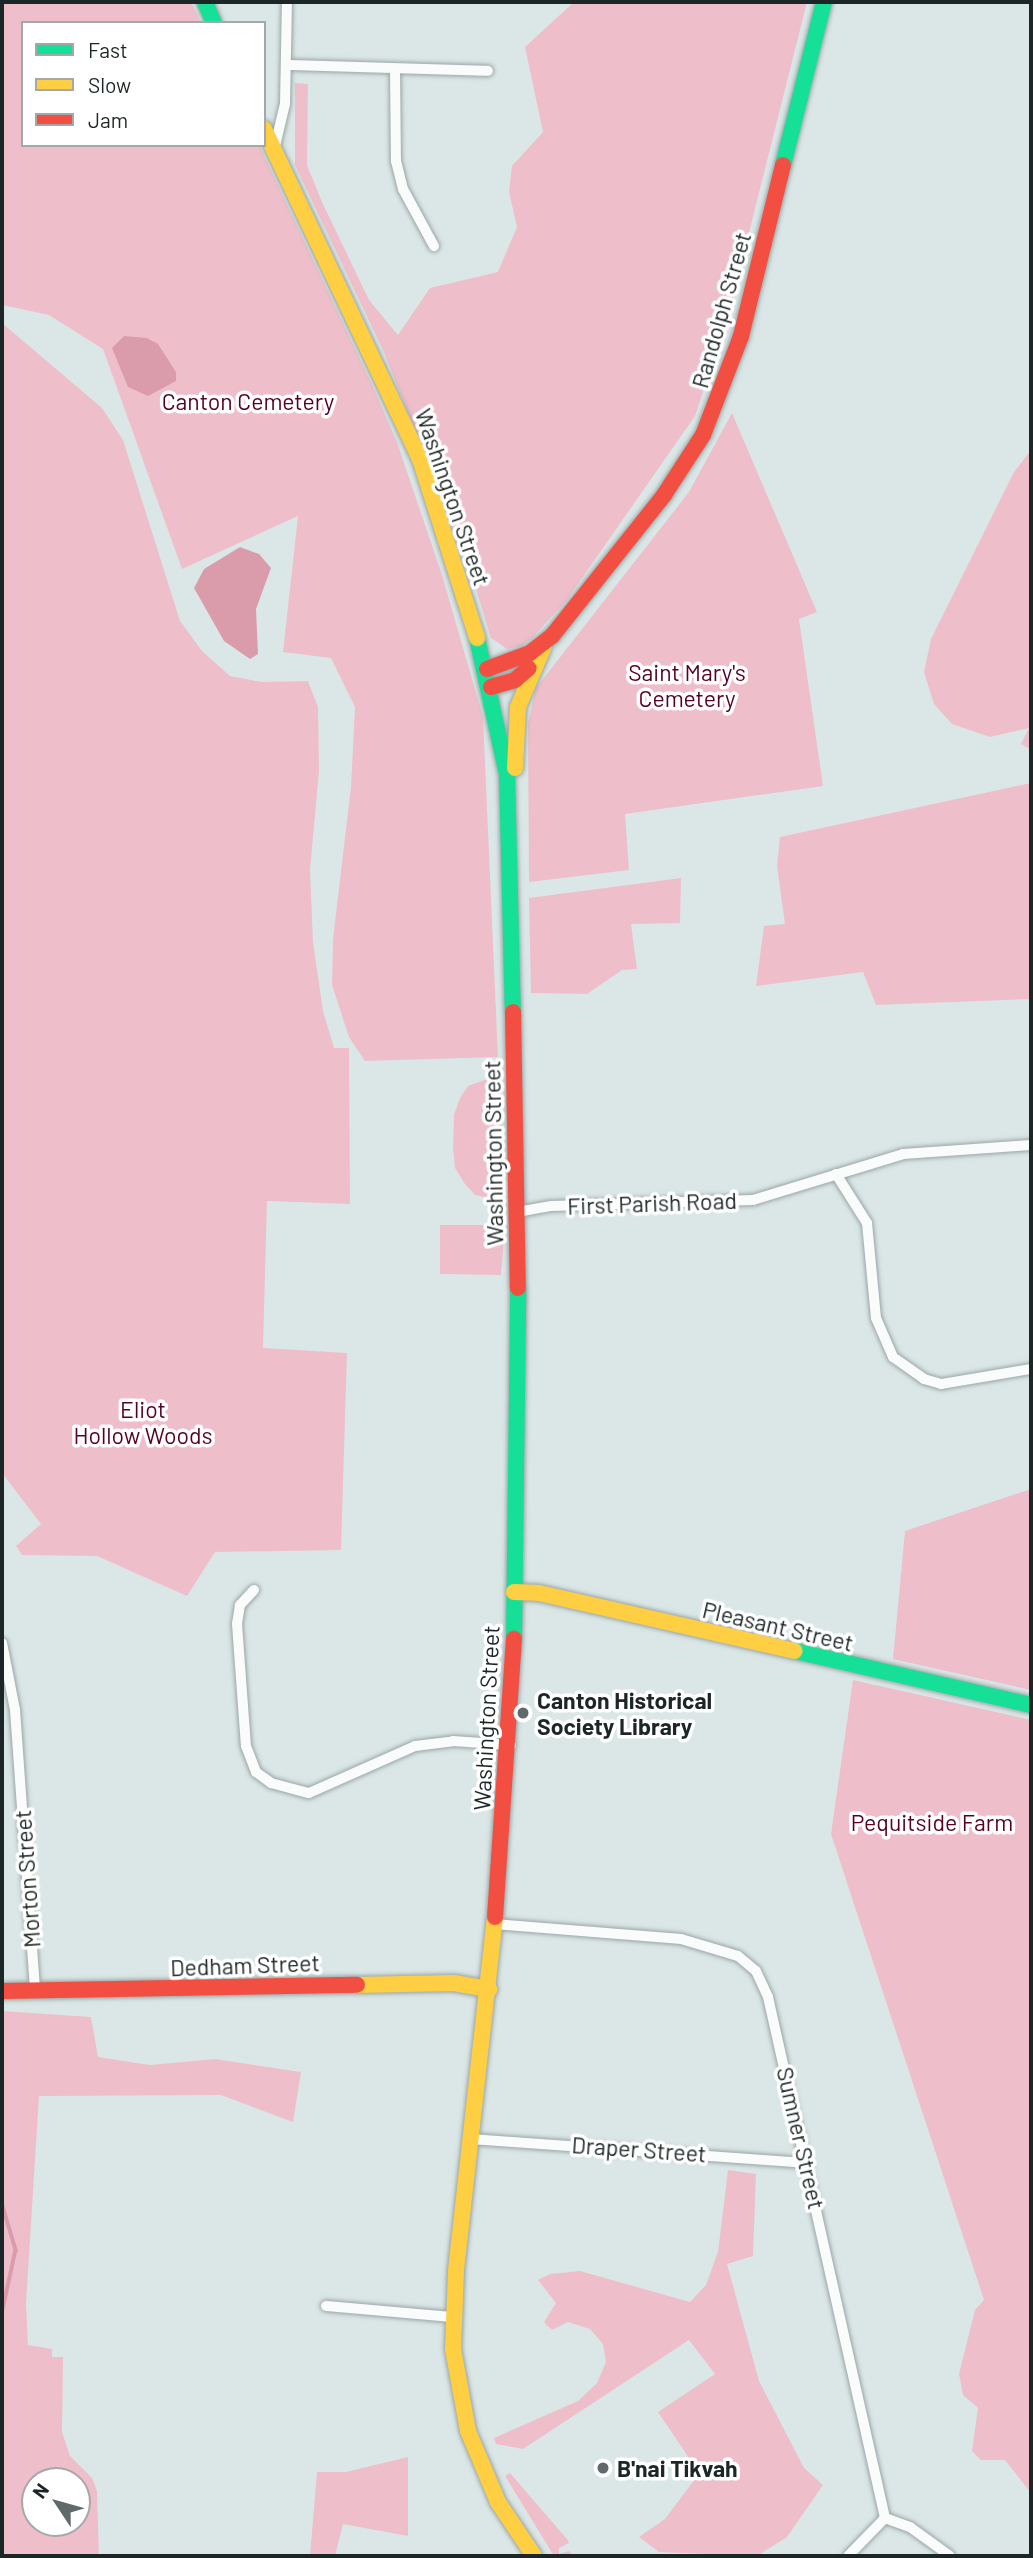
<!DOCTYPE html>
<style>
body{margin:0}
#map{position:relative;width:1033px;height:2558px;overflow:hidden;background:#dbe7e7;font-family:Barlow,sans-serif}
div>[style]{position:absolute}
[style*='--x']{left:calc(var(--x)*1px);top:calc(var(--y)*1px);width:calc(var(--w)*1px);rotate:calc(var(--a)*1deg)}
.green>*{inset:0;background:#eebfca}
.water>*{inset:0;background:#da9cab}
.stream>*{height:3.5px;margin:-1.75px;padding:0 1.75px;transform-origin:1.75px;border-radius:1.75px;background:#da9cab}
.roads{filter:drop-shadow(0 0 2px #9ca6a6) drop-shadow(0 0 2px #9ca6a6)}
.street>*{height:10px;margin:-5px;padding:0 5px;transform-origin:5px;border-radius:5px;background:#fafbfb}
.fast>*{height:16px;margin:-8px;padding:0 8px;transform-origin:8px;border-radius:8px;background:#16e098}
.slow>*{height:16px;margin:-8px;padding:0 8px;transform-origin:8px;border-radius:8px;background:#ffcf43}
.jam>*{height:16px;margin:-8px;padding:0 8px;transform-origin:8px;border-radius:8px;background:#f24e42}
.dots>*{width:19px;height:19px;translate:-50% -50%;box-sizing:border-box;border:4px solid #fff;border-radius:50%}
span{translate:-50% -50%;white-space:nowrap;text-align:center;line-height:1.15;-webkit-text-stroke:7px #fff;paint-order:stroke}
.street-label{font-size:23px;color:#1d2626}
.park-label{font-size:23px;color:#560023}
.poi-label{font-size:23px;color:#1d2626;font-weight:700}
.left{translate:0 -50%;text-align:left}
.frame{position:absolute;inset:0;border:4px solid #1d2626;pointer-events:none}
.legend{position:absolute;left:21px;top:21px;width:245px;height:126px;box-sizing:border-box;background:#fff;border:2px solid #a5a8a8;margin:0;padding:9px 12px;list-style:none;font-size:21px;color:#1d2626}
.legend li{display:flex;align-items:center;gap:14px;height:35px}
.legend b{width:35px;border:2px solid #a5a8a8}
.north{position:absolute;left:21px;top:2467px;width:70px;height:70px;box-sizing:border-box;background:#fff;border:2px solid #a5a8a8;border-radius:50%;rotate:306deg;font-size:19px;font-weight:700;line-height:28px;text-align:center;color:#1d2626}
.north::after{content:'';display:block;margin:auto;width:24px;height:32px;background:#606a6a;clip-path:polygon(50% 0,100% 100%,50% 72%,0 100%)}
</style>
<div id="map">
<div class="green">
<div style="clip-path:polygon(2px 2px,191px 2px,201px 23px,23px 23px,23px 145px,259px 145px,373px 387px,397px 442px,442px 575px,483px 717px,498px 1057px,365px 1061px,349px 1037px,332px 985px,333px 939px,351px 787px,355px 707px,331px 658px,283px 652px,298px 516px,182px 569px,103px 349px,49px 315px,2px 305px)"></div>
<div style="clip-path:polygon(574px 2px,807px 2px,727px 320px,695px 416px,566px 601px,533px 637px,521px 646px,507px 649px,491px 638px,465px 553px,383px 350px,295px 165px,295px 83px,308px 84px,307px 165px,322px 202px,369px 300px,398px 335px,430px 288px,498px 272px,517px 227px,509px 192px,512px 166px,543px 132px,525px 47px)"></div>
<div style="clip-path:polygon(2px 323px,102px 408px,123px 440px,180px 621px,202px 651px,230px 676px,261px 682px,308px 681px,318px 707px,319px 771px,310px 870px,313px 942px,323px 1011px,334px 1048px,349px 1048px,350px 1204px,267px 1201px,263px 1348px,347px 1353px,341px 1550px,215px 1552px,187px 1596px,97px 1556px,22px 1555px,16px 1546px,41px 1524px,2px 1473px)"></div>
<div style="clip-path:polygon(732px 413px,817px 612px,799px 619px,823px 786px,625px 814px,629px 870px,529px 882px,528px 723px,536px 688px,689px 492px)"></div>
<div style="clip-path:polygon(1031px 450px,1031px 747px,1030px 749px,1021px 744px,1029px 728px,990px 737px,952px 724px,934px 704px,924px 672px,931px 639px,1014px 472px)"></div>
<div style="clip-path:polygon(1031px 783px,1031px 999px,876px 1005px,863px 972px,756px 986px,764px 926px,785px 924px,777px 866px,780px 837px)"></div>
<div style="clip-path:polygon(681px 878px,680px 923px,631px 924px,637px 969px,622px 970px,587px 994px,531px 993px,529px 898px)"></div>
<div style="clip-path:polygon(501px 1074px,504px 1202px,475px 1195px,465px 1184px,455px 1168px,453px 1148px,454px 1115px,460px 1098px,468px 1086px)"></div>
<div style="clip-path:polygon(440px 1225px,505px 1225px,501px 1275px,440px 1274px)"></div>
<div style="clip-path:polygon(1031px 1489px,1031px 1690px,893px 1659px,905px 1531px)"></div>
<div style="clip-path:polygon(853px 1680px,1031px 1720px,1031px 2493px,1005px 2460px,981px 2460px,972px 2451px,978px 2408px,963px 2395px,959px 2374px,975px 2310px,984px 2300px,831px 1834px)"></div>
<div style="clip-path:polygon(evenodd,2px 2011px,91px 2017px,98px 2057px,150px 2065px,215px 2059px,301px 2072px,293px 2122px,221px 2095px,39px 2096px,26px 2304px,28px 2345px,52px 2349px,52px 2357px,63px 2357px,62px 2432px,70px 2456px,92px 2478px,97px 2491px,99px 2556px,2px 2556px,2px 2011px,35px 2481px,77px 2481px,77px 2523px,35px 2523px,35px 2481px)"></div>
<div style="clip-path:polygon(728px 2170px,756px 2174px,753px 2256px,727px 2264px,759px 2381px,804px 2468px,823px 2485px,787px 2537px,757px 2556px,659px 2552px,639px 2537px,665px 2519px,695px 2479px,698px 2462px,689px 2458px,658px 2412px,715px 2374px,689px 2340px,523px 2449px,496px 2444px,494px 2438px,578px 2401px,597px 2383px,606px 2362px,603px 2344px,590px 2329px,568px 2322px,552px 2330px,544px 2322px,556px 2303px,538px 2280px,550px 2274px,580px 2271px,690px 2302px,706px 2285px,718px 2252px)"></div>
<div style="clip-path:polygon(408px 2457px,408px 2536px,343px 2524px,335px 2556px,310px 2556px,317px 2472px,346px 2472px)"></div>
<div style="clip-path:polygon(510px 2473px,567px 2539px,569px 2543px,559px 2548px,559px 2554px,569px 2551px,574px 2556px,554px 2556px,505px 2476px)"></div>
</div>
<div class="water">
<div style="clip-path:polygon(124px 336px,147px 338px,158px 344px,176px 372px,176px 381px,148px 396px,128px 387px,112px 348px)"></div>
<div style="clip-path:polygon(240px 547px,259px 554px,271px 568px,256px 609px,258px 654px,250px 659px,224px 641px,194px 588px,204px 569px)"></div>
</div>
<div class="stream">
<div style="--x:2;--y:2203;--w:49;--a:73.4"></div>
<div style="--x:16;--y:2250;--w:66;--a:102.3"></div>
</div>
<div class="roads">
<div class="street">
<div style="--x:287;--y:65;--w:201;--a:1.7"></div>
<div style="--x:395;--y:69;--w:92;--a:89.4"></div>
<div style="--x:396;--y:161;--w:29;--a:76"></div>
<div style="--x:403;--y:189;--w:65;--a:61.5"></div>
<div style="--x:274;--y:150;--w:47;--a:-76.6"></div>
<div style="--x:285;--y:104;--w:102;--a:-88.9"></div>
<div style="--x:836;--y:1174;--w:58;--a:57.7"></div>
<div style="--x:867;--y:1223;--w:95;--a:84.6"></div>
<div style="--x:876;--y:1318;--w:43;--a:66.4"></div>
<div style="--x:893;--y:1357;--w:38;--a:35"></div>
<div style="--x:924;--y:1379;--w:18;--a:16"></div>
<div style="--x:941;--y:1384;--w:91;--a:-9.5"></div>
<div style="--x:517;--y:1212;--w:35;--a:-10"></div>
<div style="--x:551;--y:1206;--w:202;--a:-1.7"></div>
<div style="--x:753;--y:1200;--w:157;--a:-17"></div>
<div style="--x:903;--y:1154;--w:128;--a:-4"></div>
<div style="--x:254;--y:1590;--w:21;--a:133"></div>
<div style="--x:240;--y:1605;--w:19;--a:99"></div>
<div style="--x:237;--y:1624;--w:122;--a:85.8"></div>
<div style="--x:246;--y:1746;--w:28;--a:69"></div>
<div style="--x:256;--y:1772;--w:19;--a:36"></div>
<div style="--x:271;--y:1783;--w:39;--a:15"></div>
<div style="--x:309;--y:1793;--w:116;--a:-23.9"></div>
<div style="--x:415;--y:1746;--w:38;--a:-7"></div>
<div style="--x:453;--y:1741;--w:58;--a:3.9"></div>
<div style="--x:2;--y:1643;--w:68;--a:79"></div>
<div style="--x:15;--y:1710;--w:281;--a:85.9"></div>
<div style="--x:494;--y:1924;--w:188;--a:4.6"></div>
<div style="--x:681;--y:1939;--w:59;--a:16.6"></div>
<div style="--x:738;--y:1956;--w:23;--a:40"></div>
<div style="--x:756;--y:1971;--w:29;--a:65"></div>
<div style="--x:768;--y:1997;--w:534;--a:77.34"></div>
<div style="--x:885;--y:2518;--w:53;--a:134.2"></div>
<div style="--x:472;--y:2139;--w:336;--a:4.1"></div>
<div style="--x:326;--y:2306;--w:127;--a:5"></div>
<div style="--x:885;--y:2518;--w:27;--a:20"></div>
<div style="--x:910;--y:2527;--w:49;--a:35.9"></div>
</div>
<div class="fast">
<div style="--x:205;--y:2;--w:23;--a:67"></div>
<div style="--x:783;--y:165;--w:168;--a:-75.9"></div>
<div style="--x:477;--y:638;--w:139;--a:77.6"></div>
<div style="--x:507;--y:774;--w:238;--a:88.6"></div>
<div style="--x:514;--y:1639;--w:351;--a:-89.3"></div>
<div style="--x:795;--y:1651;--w:242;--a:12.9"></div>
</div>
<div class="slow">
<div style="--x:264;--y:129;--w:365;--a:64.7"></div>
<div style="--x:420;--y:459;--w:188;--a:72.3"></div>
<div style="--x:515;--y:768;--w:61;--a:-87.2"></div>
<div style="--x:518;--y:707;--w:66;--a:-66.9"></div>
<div style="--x:514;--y:1592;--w:25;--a:2"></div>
<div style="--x:539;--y:1593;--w:262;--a:12.8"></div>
<div style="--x:495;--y:1917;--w:356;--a:96.3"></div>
<div style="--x:456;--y:2271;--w:78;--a:92.2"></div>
<div style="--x:453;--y:2349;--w:83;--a:79.6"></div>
<div style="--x:468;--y:2431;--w:77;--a:67.1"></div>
<div style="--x:498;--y:2502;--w:65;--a:56.3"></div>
<div style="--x:357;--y:1985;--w:97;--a:-1.2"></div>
<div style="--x:454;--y:1983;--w:36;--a:10"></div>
</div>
<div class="jam">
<div style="--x:487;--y:669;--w:46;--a:-20.4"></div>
<div style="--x:530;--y:653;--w:28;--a:-38"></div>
<div style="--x:552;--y:636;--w:180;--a:-51.5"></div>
<div style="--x:664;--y:495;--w:72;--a:-57"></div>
<div style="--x:703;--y:435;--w:106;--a:-69"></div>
<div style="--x:741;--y:336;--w:176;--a:-76.2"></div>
<div style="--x:491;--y:687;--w:25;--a:-16"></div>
<div style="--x:515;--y:680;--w:18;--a:-41"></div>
<div style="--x:513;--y:1012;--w:276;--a:89"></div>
<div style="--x:495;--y:1917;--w:279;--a:-86.1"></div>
<div style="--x:2;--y:1991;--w:355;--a:-1"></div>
</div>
</div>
<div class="dots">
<div style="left:523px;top:1713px;background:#606a6a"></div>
<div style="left:603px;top:2468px;background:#606a6a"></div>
</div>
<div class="street-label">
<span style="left:721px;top:310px;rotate:-74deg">Randolph Street</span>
<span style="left:453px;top:497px;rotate:71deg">Washington Street</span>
<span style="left:493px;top:1153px;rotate:-91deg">Washington Street</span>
<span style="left:652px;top:1203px;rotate:-2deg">First Parish Road</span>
<span style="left:778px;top:1626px;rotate:13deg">Pleasant Street</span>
<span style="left:486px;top:1718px;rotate:-87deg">Washington Street</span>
<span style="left:27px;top:1879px;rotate:-94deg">Morton Street</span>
<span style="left:245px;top:1965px;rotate:-2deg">Dedham Street</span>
<span style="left:801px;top:2138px;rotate:77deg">Sumner Street</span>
<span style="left:639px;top:2149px;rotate:4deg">Draper Street</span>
</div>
<div class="park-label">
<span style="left:248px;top:401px">Canton Cemetery</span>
<span style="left:687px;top:685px">Saint Mary's<br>Cemetery</span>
<span style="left:143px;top:1422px">Eliot<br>Hollow Woods</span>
<span style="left:932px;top:1822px">Pequitside Farm</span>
</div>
<div class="poi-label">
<span class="left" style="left:537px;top:1713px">Canton Historical<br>Society Library</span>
<span class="left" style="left:617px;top:2468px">B'nai Tikvah</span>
</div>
<div class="frame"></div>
<ul class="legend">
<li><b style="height:9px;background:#16e098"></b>Fast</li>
<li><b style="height:9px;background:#ffcf43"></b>Slow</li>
<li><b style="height:9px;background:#f24e42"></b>Jam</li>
</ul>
<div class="north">N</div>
</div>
